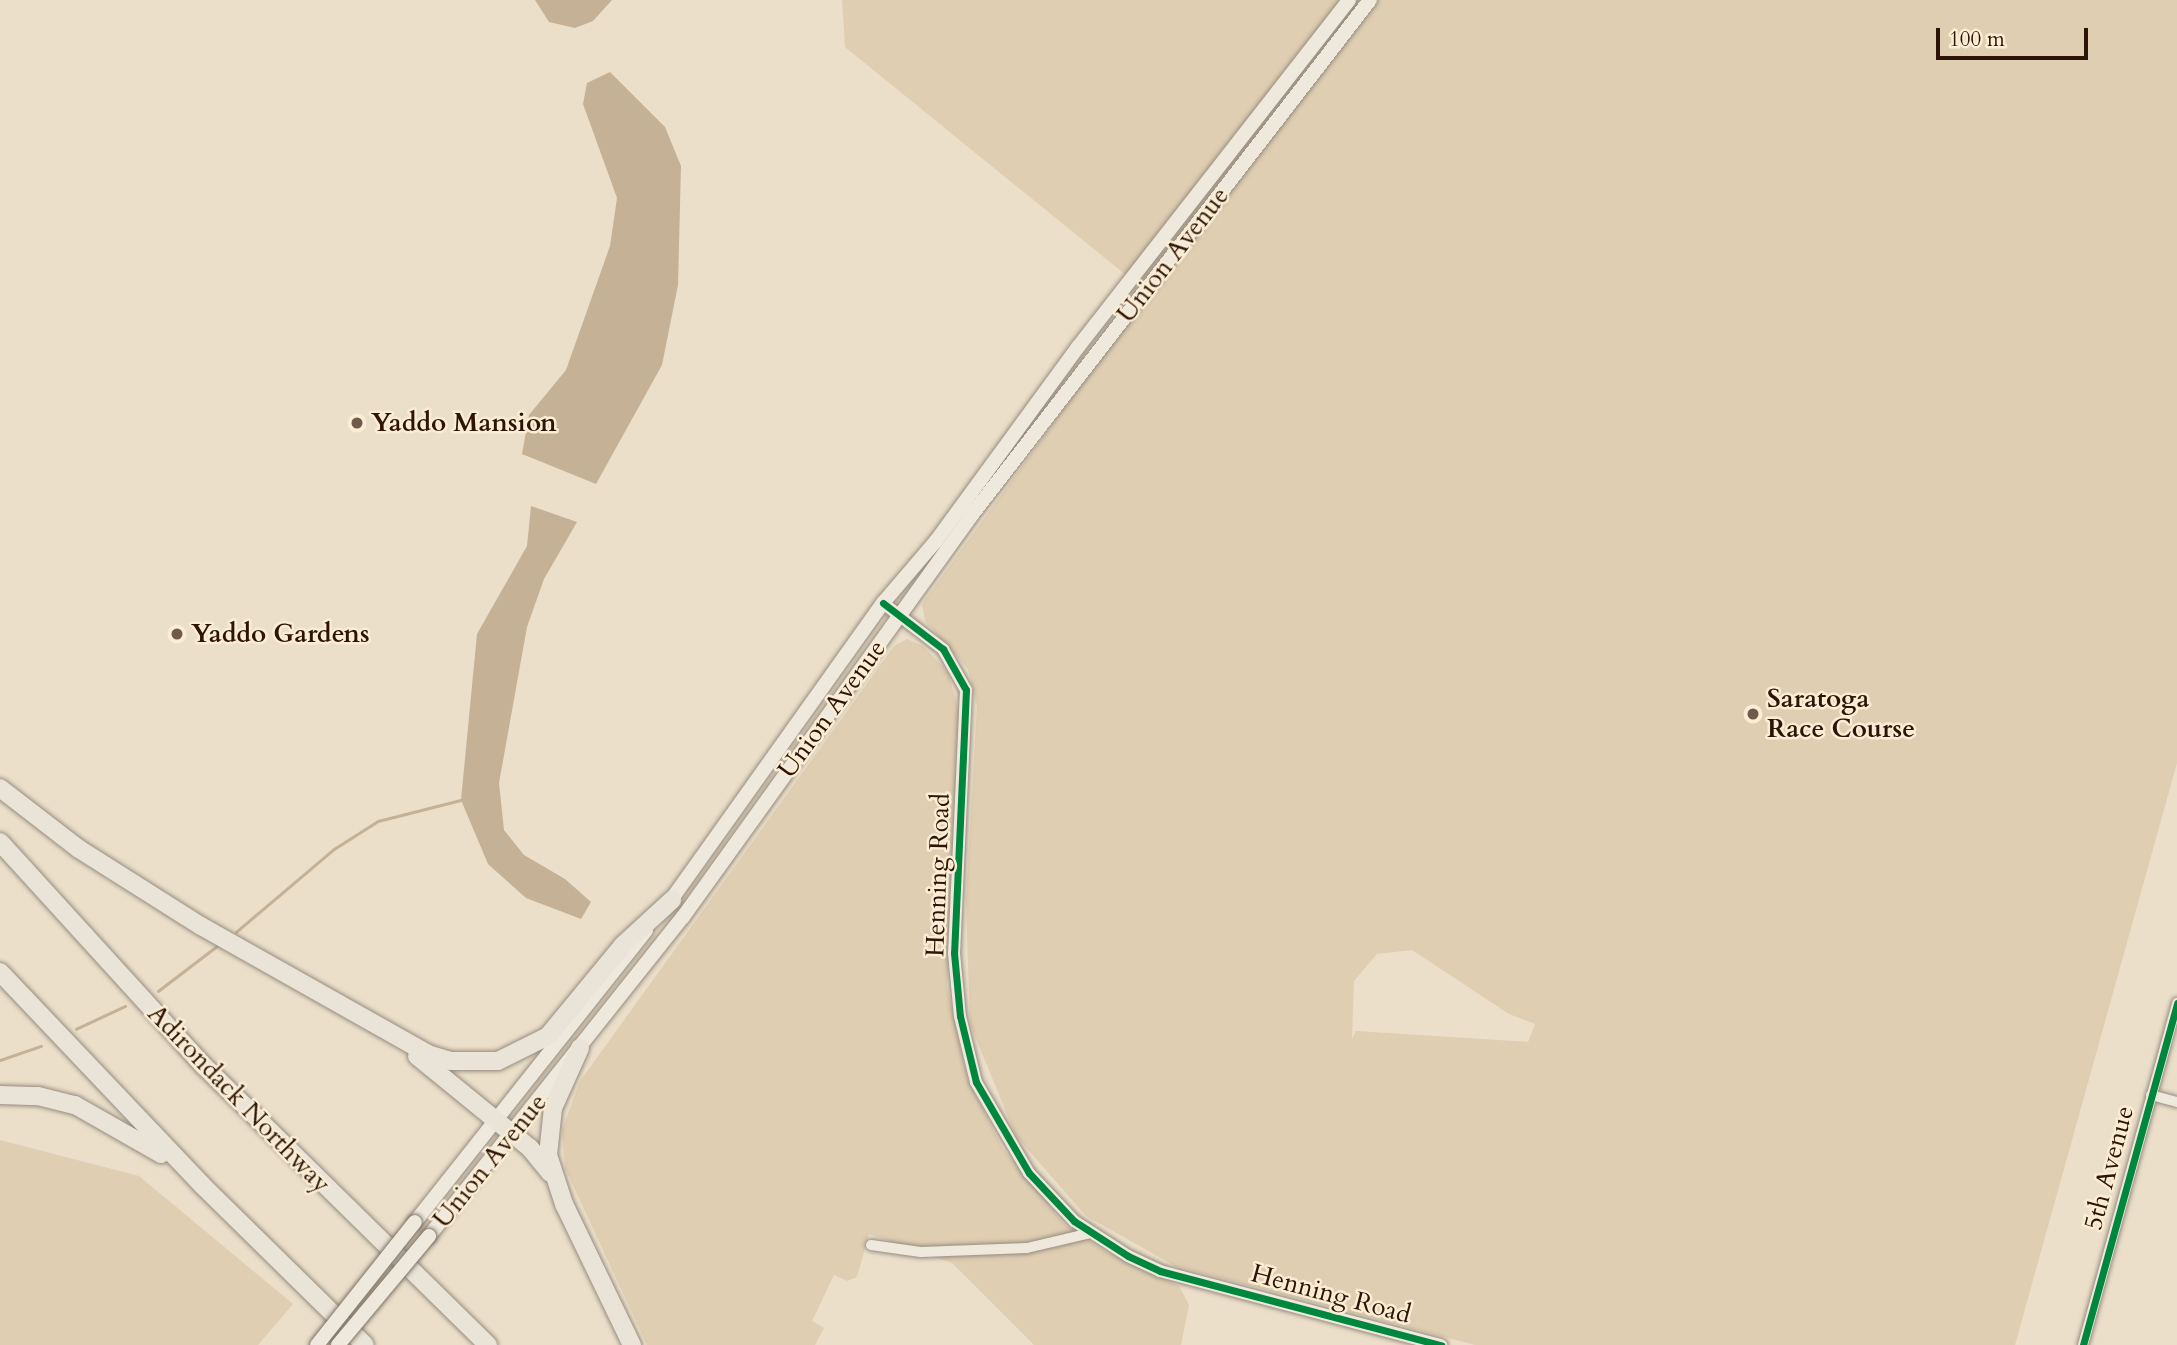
<!DOCTYPE html>
<style>
body{margin:0}
#map{position:relative;width:2177px;height:1345px;overflow:hidden;background:#ebdfca;font-family:Cardo,serif}
div>[style]{position:absolute}
[style*='--x']{left:calc(var(--x)*1px);top:calc(var(--y)*1px);width:calc(var(--w)*1px);rotate:calc(var(--a)*1deg)}
.green>*{inset:0;background:#dfceb2}
.water>*{inset:0;background:#c4b196}
.stream>*{height:2.5px;margin:-1.25px;padding:0 1.25px;transform-origin:1.25px;border-radius:1.25px;background:#c4b196}
.roads{filter:drop-shadow(0 0 2px #978c7f) drop-shadow(0 0 2px #978c7f)}
.minor>*{height:10px;margin:-5px;padding:0 5px;transform-origin:5px;border-radius:5px;background:#eee8dd}
.tertiary>*{height:12px;margin:-6px;padding:0 6px;transform-origin:6px;border-radius:6px;background:#eee8dd}
.secondary>*{height:14px;margin:-7px;padding:0 7px;transform-origin:7px;border-radius:7px;background:#eee8dd}
.motorway>*{height:18px;margin:-9px;padding:0 9px;transform-origin:9px;border-radius:9px;background:#eae3d8}
.bridges{filter:drop-shadow(0 0 2px #7c7265) drop-shadow(0 0 2px #7c7265)}
.secondary-bridge>*{height:14px;margin:-7px;padding:0 7px;transform-origin:7px;border-radius:7px;background:#eee8dd}
.cycleway>*{height:7px;margin:-3.5px;padding:0 3.5px;transform-origin:3.5px;border-radius:3.5px;background:#00873e}
.dots>*{width:19px;height:19px;translate:-50% -50%;box-sizing:border-box;border:4px solid #faedd4;border-radius:50%}
span{translate:-50% -50%;white-space:nowrap;text-align:center;line-height:1.15;-webkit-text-stroke:5px #faedd4;paint-order:stroke}
.street-label{font-size:26px;color:#2d1407}
.poi-label{font-size:26px;color:#2d1407;font-weight:700}
.left{translate:0 -50%;text-align:left}
.scale{position:absolute;left:1936px;top:28px;width:152px;height:32px;box-sizing:border-box;border:4px solid #2d1407;border-top:0;padding-left:9px;font-size:21px;line-height:24px;white-space:nowrap;color:#2d1407;-webkit-text-stroke:5px #faedd4;paint-order:stroke}
</style>
<div id="map">
<div class="green">
<div style="clip-path:polygon(evenodd,842px 0,2177px 0,2177px 763px,2015px 1345px,1475px 1345px,1175px 1266px,1086px 1216px,1016px 1136px,970px 1024px,966px 899px,977px 706px,968px 669px,925px 621px,922px 604px,1148px 293px,845px 47px,842px 0,1412px 950px,1509px 1014px,1535px 1024px,1528px 1042px,1356px 1031px,1352px 1039px,1354px 981px,1377px 954px,1412px 950px)"></div>
<div style="clip-path:polygon(907px 639px,923px 646px,948px 672px,960px 715px,947px 986px,967px 1079px,1004px 1150px,1065px 1225px,1106px 1252px,1179px 1286px,1189px 1305px,1181px 1345px,1034px 1345px,952px 1263px,869px 1234px,857px 1277px,847px 1281px,834px 1275px,812px 1321px,824px 1328px,815px 1345px,647px 1345px,565px 1168px,562px 1130px,580px 1081px,894px 646px)"></div>
<div style="clip-path:polygon(0 1140px,139px 1176px,293px 1304px,258px 1345px,0 1345px)"></div>
</div>
<div class="water">
<div style="clip-path:polygon(535px 0,612px 0,593px 21px,575px 28px,549px 22px)"></div>
<div style="clip-path:polygon(610px 72px,665px 127px,681px 166px,678px 285px,662px 365px,596px 484px,522px 454px,529px 415px,566px 370px,610px 246px,617px 198px,583px 104px,587px 83px)"></div>
<div style="clip-path:polygon(531px 506px,577px 522px,544px 579px,527px 627px,499px 783px,504px 830px,524px 855px,565px 879px,591px 902px,581px 919px,526px 898px,488px 864px,461px 800px,477px 634px,527px 546px)"></div>
</div>
<div class="stream">
<div style="--x:236;--y:932;--w:128;--a:-40.3"></div>
<div style="--x:334;--y:849;--w:52;--a:-32.5"></div>
<div style="--x:378;--y:821;--w:86;--a:-14.2"></div>
<div style="--x:158;--y:991;--w:74;--a:-37.3"></div>
<div style="--x:76;--y:1029;--w:54;--a:-25.1"></div>
<div style="--x:0;--y:1060;--w:43;--a:-18.9"></div>
</div>
<div class="roads">
<div class="minor">
<div style="--x:2151;--y:1095;--w:27;--a:15"></div>
<div style="--x:871;--y:1245;--w:50;--a:8"></div>
<div style="--x:921;--y:1252;--w:106;--a:-2.2"></div>
<div style="--x:1027;--y:1248;--w:66;--a:-13.2"></div>
<div style="--x:2083;--y:1345;--w:355;--a:-74.6"></div>
</div>
<div class="tertiary">
<div style="--x:883;--y:603;--w:76;--a:37.5"></div>
<div style="--x:943;--y:649;--w:47;--a:60.7"></div>
<div style="--x:966;--y:690;--w:263;--a:92.6"></div>
<div style="--x:954;--y:953;--w:63;--a:84.6"></div>
<div style="--x:960;--y:1016;--w:68;--a:76.4"></div>
<div style="--x:976;--y:1082;--w:105;--a:59.8"></div>
<div style="--x:1029;--y:1173;--w:66;--a:46.8"></div>
<div style="--x:1074;--y:1221;--w:64;--a:32.9"></div>
<div style="--x:1128;--y:1256;--w:35;--a:25"></div>
<div style="--x:1160;--y:1271;--w:291;--a:14.8"></div>
</div>
<div class="secondary">
<div style="--x:666;--y:907;--w:374;--a:-54.5"></div>
<div style="--x:883;--y:603;--w:82;--a:-49.5"></div>
<div style="--x:936;--y:541;--w:240;--a:-53.8"></div>
<div style="--x:1078;--y:347;--w:440;--a:-52"></div>
<div style="--x:415;--y:1222;--w:372;--a:-51.6"></div>
<div style="--x:429;--y:1236;--w:408;--a:-51.5"></div>
<div style="--x:683;--y:917;--w:494;--a:-54.3"></div>
<div style="--x:971;--y:516;--w:652;--a:-52.29"></div>
</div>
<div class="motorway">
<div style="--x:0;--y:788;--w:100;--a:37.7"></div>
<div style="--x:79;--y:849;--w:144;--a:32.3"></div>
<div style="--x:201;--y:926;--w:261;--a:29.4"></div>
<div style="--x:428;--y:1054;--w:24;--a:17"></div>
<div style="--x:451;--y:1061;--w:47;--a:0"></div>
<div style="--x:498;--y:1061;--w:56;--a:-26.6"></div>
<div style="--x:548;--y:1036;--w:118;--a:-50.5"></div>
<div style="--x:623;--y:945;--w:67;--a:-42.6"></div>
<div style="--x:0;--y:842;--w:304;--a:47.7"></div>
<div style="--x:205;--y:1067;--w:397;--a:44.5"></div>
<div style="--x:0;--y:972;--w:294;--a:46.5"></div>
<div style="--x:202;--y:1185;--w:228;--a:44.5"></div>
<div style="--x:580;--y:1048;--w:66;--a:114.2"></div>
<div style="--x:553;--y:1108;--w:47;--a:96.1"></div>
<div style="--x:548;--y:1155;--w:52;--a:71.9"></div>
<div style="--x:564;--y:1204;--w:157;--a:64.3"></div>
<div style="--x:417;--y:1056;--w:146;--a:39.2"></div>
<div style="--x:530;--y:1148;--w:32;--a:51"></div>
<div style="--x:0;--y:1095;--w:38;--a:2"></div>
<div style="--x:38;--y:1096;--w:38;--a:14"></div>
<div style="--x:75;--y:1105;--w:99;--a:29.7"></div>
</div>
</div>
<div class="bridges">
<div class="secondary-bridge">
<div style="--x:317;--y:1345;--w:157;--a:-51.5"></div>
<div style="--x:338;--y:1345;--w:142;--a:-50.1"></div>
</div>
</div>
<div class="cycleway">
<div style="--x:883;--y:603;--w:76;--a:37.5"></div>
<div style="--x:943;--y:649;--w:47;--a:60.7"></div>
<div style="--x:966;--y:690;--w:263;--a:92.6"></div>
<div style="--x:954;--y:953;--w:63;--a:84.6"></div>
<div style="--x:960;--y:1016;--w:68;--a:76.4"></div>
<div style="--x:976;--y:1082;--w:105;--a:59.8"></div>
<div style="--x:1029;--y:1173;--w:66;--a:46.8"></div>
<div style="--x:1074;--y:1221;--w:64;--a:32.9"></div>
<div style="--x:1128;--y:1256;--w:35;--a:25"></div>
<div style="--x:1160;--y:1271;--w:291;--a:14.8"></div>
<div style="--x:2083;--y:1345;--w:355;--a:-74.6"></div>
</div>
<div class="dots">
<div style="left:357px;top:423px;background:#705b4b"></div>
<div style="left:177px;top:634px;background:#705b4b"></div>
<div style="left:1753px;top:714px;background:#705b4b"></div>
</div>
<div class="street-label">
<span style="left:1173px;top:255px;rotate:-52deg">Union Avenue</span>
<span style="left:832px;top:709px;rotate:-54deg">Union Avenue</span>
<span style="left:938px;top:875px;rotate:-88deg">Henning Road</span>
<span style="left:239px;top:1099px;rotate:46deg">Adirondack Northway</span>
<span style="left:490px;top:1161px;rotate:-51deg">Union Avenue</span>
<span style="left:2109px;top:1168px;rotate:-75deg">5th Avenue</span>
<span style="left:1331px;top:1294px;rotate:15deg">Henning Road</span>
</div>
<div class="poi-label">
<span class="left" style="left:371px;top:423px">Yaddo Mansion</span>
<span class="left" style="left:191px;top:634px">Yaddo Gardens</span>
<span class="left" style="left:1767px;top:714px">Saratoga<br>Race Course</span>
</div>
<div class="scale">100 m</div>
</div>
